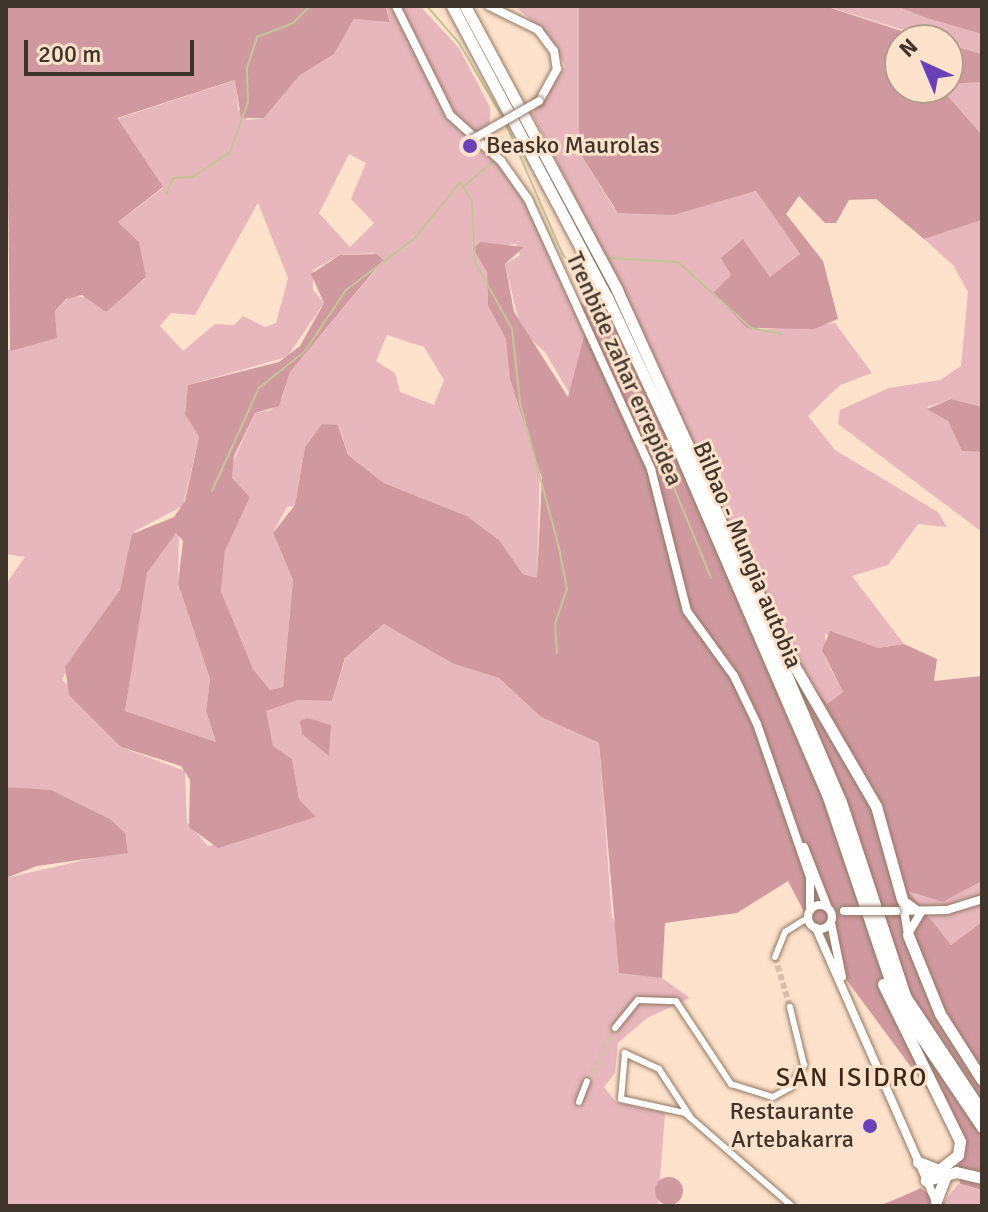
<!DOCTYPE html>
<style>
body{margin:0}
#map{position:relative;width:988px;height:1212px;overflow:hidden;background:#ffe2cb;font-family:Signika,sans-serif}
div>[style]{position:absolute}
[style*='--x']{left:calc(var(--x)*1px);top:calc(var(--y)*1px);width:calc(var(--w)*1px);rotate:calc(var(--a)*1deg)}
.green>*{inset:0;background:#e7b7bd}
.forest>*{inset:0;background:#d099a0}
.round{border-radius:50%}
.stream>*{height:2px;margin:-1px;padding:0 1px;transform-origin:1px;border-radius:1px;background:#c2c694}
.minor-tunnel>*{height:6px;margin-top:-3px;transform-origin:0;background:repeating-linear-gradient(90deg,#d9bfab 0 6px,transparent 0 9px)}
.roads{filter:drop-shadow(0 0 2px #907762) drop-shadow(0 0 2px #907762)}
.minor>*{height:6px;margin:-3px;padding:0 3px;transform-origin:3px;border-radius:3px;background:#fff}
.tertiary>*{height:8px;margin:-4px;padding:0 4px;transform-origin:4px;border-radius:4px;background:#fff}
.tertiary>.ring{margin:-4px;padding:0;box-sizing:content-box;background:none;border:8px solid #fff;border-radius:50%}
.motorway>*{height:11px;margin:-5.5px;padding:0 5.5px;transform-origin:5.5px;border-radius:5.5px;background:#fff}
.bridges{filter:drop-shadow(0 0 2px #907762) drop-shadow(0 0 2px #907762)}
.tertiary-bridge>*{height:8px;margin:-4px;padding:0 4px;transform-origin:4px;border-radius:4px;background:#fff}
.dots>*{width:22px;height:22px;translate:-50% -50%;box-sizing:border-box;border:4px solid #ffe2cb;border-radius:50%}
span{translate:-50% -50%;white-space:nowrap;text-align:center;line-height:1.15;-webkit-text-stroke:6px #ffe2cb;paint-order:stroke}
.poi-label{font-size:24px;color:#3f342b}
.left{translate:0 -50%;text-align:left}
.right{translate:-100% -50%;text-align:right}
.street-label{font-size:24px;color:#3f342b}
.neighbourhood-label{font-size:26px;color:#3c2715;letter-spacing:2px}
.frame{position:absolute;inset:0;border:8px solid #3f342b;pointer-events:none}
.north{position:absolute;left:884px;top:24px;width:80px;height:80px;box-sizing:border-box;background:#ffe2cb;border:2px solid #b29c8b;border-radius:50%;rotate:316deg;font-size:22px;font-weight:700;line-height:32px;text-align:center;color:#3f342b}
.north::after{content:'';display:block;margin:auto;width:28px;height:36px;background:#6941b9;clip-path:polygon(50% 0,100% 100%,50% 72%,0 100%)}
.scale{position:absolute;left:24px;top:40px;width:170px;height:36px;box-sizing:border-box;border:4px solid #3f342b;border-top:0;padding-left:10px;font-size:24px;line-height:28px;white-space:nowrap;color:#3f342b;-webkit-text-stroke:6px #ffe2cb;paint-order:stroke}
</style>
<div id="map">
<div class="green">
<div style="clip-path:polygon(evenodd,385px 6px,420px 6px,459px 48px,490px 107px,489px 153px,511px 168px,588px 321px,573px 399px,545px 352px,521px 331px,505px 264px,520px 255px,516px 244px,473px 249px,487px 272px,488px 306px,506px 339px,540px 465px,537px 578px,523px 574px,499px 540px,467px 516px,384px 483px,348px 455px,340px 428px,322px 424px,305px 447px,295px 506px,287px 507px,273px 533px,293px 580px,283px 687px,270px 690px,253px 669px,221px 591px,225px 551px,250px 497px,232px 478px,233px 462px,255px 413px,271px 410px,282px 398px,290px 372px,382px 262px,373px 253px,340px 255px,313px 270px,313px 290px,324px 303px,287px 357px,188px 385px,185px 414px,199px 437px,183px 506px,135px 531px,120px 590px,62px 679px,121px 747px,185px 771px,187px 822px,208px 846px,316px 817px,299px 799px,292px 759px,273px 746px,265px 711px,298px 700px,332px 701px,346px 657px,386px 623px,454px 664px,499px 678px,541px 717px,599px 743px,612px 917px,639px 973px,662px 978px,690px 998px,647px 1018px,618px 1043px,615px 1073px,604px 1087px,616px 1102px,665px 1113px,658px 1206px,6px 1206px,6px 878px,128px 850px,110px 819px,55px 792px,6px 787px,6px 584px,25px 557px,6px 554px,6px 351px,57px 338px,55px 311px,70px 296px,86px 297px,106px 312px,116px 297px,145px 279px,139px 242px,118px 222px,163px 188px,116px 119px,236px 80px,238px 109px,247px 120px,264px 118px,299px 76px,334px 54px,354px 19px,390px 21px,385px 6px,349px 154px,366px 163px,351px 199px,374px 223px,350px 247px,319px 213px,349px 154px,385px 6px,258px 203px,288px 278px,276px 323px,265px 327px,243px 316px,234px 325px,215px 324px,183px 351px,160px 326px,171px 313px,195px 315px,258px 203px,385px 6px,387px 335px,424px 347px,444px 380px,434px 405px,400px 392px,395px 373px,376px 361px,387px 335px)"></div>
<div style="clip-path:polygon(515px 6px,579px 6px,579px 152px,614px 208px,674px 215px,756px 191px,800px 254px,770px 277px,744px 240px,731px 275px,714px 292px,758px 330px,835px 323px,872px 373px,840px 385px,808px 416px,835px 450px,938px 512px,947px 527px,918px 524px,888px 565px,852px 576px,904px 644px,878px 648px,825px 634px,825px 658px,843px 692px,827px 704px,792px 658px,638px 321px,532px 113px,565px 66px,549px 36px)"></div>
<div style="clip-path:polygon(799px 6px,896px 6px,982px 34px,982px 54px,832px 8px)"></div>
<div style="clip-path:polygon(959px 82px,982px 82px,982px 135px,941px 88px)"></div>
<div style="clip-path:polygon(982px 220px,982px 407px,951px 399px,927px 407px,948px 421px,962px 451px,982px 452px,982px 532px,838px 424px,840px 410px,889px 388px,940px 380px,961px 366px,968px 292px,953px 265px,924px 239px)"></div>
<div style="clip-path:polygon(179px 533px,178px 584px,210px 679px,206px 711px,216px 742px,125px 711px,145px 578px,165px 539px)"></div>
<div style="clip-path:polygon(982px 881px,982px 922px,951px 945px,909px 897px,908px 889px,943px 902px)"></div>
<div style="clip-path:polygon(958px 1184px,982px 1190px,982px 1206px,941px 1206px)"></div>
</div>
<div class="forest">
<div style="clip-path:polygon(6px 6px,385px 6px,390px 22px,354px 19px,334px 54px,299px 76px,264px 118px,241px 118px,235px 80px,117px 118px,163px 187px,118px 222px,139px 242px,146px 277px,106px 312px,82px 295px,66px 299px,55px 311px,57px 338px,10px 351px)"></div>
<div style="clip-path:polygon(579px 6px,831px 8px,929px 40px,900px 40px,900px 88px,941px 88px,982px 135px,982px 220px,924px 239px,876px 199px,849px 200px,836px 223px,825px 223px,799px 196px,786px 214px,823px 261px,838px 319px,814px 329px,747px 328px,713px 293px,731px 275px,721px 258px,743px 239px,770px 277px,800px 254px,756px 191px,674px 215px,618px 213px,579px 152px)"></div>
<div style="clip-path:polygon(896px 6px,982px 6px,982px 34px,927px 18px)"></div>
<div style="clip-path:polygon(948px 44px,982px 54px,982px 82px,948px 84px)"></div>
<div style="clip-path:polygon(evenodd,480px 242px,524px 247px,505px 264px,514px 312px,568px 397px,588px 321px,578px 301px,614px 326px,638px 321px,792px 658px,827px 704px,843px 692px,822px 650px,830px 631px,878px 648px,904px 644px,937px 659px,934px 681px,982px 676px,982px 881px,943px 902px,908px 891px,951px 945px,982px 922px,982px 1190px,960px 1184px,956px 1128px,823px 948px,788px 881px,737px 913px,665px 923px,662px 978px,619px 973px,599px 743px,541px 717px,499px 678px,454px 664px,384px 624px,345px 658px,332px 701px,298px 700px,266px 711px,273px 746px,292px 759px,299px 799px,316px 817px,218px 848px,189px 827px,190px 780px,181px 766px,121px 747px,69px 695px,65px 667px,120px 590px,132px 534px,174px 517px,185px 501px,199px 437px,185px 414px,188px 385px,279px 362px,300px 346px,324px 303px,311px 274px,340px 255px,377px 254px,383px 260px,290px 372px,279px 406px,255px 413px,234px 456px,232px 478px,250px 497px,225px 551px,221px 591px,253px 669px,270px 690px,283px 687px,293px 580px,273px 533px,295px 505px,305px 447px,322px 424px,338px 425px,348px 455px,384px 483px,467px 516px,499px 540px,523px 574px,537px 578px,542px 478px,510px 379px,506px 339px,488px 306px,487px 272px,473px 249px,480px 242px,176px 533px,183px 541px,178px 584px,210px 679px,206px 711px,216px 742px,125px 711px,147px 573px,176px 533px)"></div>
<div style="clip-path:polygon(951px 399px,982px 407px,982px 452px,962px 451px,948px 421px,927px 409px)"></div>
<div style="clip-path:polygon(307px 718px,331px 725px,329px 756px,302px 734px,300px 721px)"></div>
<div style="clip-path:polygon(6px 787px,51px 790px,110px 819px,125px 833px,128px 853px,37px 866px,6px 878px)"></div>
<div class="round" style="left:655px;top:1177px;width:28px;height:28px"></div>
<div style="clip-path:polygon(921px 1188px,941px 1206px,879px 1206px,903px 1196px)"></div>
</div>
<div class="stream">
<div style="--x:427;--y:6;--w:49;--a:49.1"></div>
<div style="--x:459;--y:43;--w:87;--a:59.6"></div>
<div style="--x:506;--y:124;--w:141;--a:66.5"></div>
<div style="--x:562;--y:253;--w:77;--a:56.7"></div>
<div style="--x:604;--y:317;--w:282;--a:67.7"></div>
<div style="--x:500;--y:155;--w:16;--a:-38"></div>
<div style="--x:464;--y:186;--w:40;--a:-40"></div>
<div style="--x:166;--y:194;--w:17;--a:-66"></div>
<div style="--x:173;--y:178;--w:19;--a:-3"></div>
<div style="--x:192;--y:177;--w:45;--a:-33.3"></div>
<div style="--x:230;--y:152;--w:53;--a:-70.2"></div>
<div style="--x:248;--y:102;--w:34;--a:-92"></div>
<div style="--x:247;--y:68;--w:33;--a:-72"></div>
<div style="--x:257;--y:37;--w:39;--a:-21"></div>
<div style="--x:293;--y:23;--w:24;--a:-45"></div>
<div style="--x:606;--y:258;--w:72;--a:3.2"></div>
<div style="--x:678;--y:262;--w:98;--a:42.1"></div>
<div style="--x:751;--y:328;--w:31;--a:11"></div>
<div style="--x:566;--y:259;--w:14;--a:0"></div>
<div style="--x:212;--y:491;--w:113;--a:-65.5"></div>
<div style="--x:259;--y:388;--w:59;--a:-38.8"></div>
<div style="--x:305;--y:351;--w:73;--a:-56.1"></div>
<div style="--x:346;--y:290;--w:86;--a:-37"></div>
<div style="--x:415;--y:238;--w:72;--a:-51.2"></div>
<div style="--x:460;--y:182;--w:22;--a:58"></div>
<div style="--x:472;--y:201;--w:61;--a:87.2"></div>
<div style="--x:475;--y:262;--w:77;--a:61.1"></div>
<div style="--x:512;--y:329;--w:74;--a:83.8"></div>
<div style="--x:520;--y:403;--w:150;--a:74.9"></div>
<div style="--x:559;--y:548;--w:42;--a:79"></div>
<div style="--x:567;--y:589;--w:37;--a:109"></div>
<div style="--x:555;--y:624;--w:29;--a:86"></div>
</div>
<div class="minor-tunnel">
<div style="--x:775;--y:957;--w:52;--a:73.3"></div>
<div style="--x:587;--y:1081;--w:60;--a:-62.2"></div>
</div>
<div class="roads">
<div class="minor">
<div style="--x:775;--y:957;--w:27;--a:-68"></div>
<div style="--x:785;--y:932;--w:22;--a:-32"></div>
<div style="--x:615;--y:1028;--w:36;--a:-51"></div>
<div style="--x:638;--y:1000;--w:38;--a:2"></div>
<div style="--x:676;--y:1001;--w:100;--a:56.5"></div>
<div style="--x:731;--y:1084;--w:44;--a:17.2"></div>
<div style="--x:773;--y:1097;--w:21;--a:-29"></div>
<div style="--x:791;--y:1087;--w:26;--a:-59"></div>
<div style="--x:804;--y:1065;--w:60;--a:-103.6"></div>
<div style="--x:579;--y:1102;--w:22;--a:-69"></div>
<div style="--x:691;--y:1118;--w:59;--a:-123.1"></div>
<div style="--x:659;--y:1069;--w:38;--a:-155"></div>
<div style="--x:625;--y:1053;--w:46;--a:95"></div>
<div style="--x:621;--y:1099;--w:66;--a:12.3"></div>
<div style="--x:685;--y:1113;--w:142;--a:41"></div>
</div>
<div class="tertiary">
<div style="--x:396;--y:6;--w:122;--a:63.6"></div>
<div style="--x:450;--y:115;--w:69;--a:42"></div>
<div style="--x:501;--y:161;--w:47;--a:54.6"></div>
<div style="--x:528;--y:199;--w:297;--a:65.5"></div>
<div style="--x:651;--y:469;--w:146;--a:75.8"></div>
<div style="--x:687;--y:611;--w:80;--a:54.1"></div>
<div style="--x:734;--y:676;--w:53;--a:64.4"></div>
<div style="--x:757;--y:724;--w:162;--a:70.9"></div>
<div style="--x:810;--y:877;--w:33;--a:90"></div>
<div style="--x:489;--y:6;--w:55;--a:26.1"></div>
<div style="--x:538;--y:30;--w:26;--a:53"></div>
<div style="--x:554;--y:51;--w:18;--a:81"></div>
<div style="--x:557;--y:69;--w:37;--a:119"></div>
<div style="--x:804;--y:847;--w:63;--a:68.7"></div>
<div class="ring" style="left:808px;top:905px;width:16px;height:16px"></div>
<div style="--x:896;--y:911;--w:51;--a:-1.1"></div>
<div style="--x:947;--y:910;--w:37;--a:-17"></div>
<div style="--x:831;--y:923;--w:55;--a:78.5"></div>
<div style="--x:816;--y:928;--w:304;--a:66.3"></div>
<div style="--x:908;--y:934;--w:27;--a:-59"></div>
<div style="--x:908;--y:935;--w:36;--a:-99"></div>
<div style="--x:902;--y:899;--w:19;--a:36"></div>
</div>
<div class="motorway">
<div style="--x:452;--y:6;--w:330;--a:62"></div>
<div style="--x:607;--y:297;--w:172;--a:64.9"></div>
<div style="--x:680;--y:453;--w:371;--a:66.7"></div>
<div style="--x:827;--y:794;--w:219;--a:71.3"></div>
<div style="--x:897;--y:1001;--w:152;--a:56"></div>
<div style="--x:465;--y:6;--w:322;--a:61.8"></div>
<div style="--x:617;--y:290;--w:176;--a:65.5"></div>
<div style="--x:690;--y:450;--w:383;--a:66.8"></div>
<div style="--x:841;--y:802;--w:204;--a:71.7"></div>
<div style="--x:905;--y:996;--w:139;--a:56.4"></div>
<div style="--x:743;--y:561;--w:96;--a:64.8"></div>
<div style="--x:784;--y:648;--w:183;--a:59.8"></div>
<div style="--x:876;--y:806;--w:97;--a:74.4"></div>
<div style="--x:908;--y:935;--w:85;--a:67.9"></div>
<div style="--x:940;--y:1014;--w:78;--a:57.5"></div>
<div style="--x:883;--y:984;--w:175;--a:63.9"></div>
<div style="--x:960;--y:1141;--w:14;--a:98"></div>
<div style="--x:958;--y:1155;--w:41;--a:142"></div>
<div style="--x:918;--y:1162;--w:22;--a:21"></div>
<div style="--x:927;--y:1180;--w:30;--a:-15"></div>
<div style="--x:956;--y:1172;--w:27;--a:13"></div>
<div style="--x:936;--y:1201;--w:26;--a:-69"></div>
</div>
</div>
<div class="bridges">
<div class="tertiary-bridge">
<div style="--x:473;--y:139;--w:76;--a:-29.9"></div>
<div style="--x:844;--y:911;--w:52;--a:0"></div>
</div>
</div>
<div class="dots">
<div style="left:470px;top:146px;background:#6941b9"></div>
<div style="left:870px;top:1126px;background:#6941b9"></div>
</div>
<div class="poi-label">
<span class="left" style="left:486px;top:146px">Beasko Maurolas</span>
<span class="right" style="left:854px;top:1126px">Restaurante<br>Artebakarra</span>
</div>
<div class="street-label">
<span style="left:624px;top:369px;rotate:66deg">Trenbide zahar errepidea</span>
<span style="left:747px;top:555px;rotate:67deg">Bilbao - Mungia autobia</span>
</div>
<div class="neighbourhood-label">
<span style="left:852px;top:1079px">SAN ISIDRO</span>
</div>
<div class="frame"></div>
<div class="north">N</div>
<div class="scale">200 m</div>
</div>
